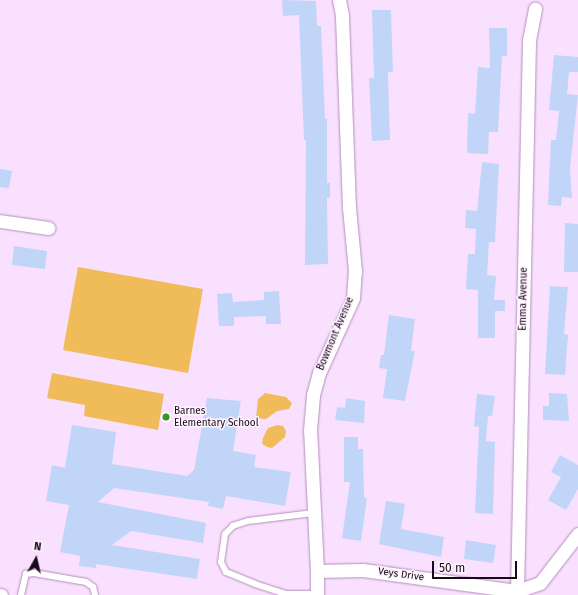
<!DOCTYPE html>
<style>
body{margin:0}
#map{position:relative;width:578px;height:595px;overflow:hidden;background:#fae0ff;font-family:"Fira Sans",sans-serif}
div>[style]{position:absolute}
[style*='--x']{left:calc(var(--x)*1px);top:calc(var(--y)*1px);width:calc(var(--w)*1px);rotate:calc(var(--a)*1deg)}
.green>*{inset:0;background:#f0bb59}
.building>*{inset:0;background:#c0d5f8}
.roads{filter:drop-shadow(0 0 1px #b58dbd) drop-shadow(0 0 1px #b58dbd)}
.lane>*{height:6px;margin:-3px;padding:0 3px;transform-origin:3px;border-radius:3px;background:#fff}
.street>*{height:13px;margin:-6.5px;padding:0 6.5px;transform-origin:6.5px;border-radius:6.5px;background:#fff}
.dots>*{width:11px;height:11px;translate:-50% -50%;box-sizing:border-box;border:2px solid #fdf4fe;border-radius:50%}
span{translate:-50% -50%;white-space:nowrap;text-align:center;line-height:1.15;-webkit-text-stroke:3px #fdf4fe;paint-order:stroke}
.street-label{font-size:10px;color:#17091a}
.poi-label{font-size:10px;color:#17091a}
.left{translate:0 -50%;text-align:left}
.north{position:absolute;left:16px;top:539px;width:40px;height:40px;-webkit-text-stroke:3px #fdf4fe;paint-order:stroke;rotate:8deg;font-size:11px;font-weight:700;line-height:16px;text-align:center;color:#17091a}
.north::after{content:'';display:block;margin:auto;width:14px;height:18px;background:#17091a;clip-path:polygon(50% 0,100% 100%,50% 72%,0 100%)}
.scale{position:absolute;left:432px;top:561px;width:85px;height:18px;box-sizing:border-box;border:2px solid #17091a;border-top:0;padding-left:5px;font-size:12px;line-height:14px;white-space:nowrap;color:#17091a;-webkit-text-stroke:3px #fdf4fe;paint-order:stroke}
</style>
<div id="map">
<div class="green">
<div style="clip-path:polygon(78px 267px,203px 289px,188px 373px,63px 350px)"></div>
<div style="clip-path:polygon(52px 373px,164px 394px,158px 430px,84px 416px,85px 405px,47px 398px)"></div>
<div style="clip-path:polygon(265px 393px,286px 397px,292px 403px,289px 409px,277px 411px,266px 419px,256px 418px,258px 399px)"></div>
<div style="clip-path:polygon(277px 425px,283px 426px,286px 431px,285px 437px,272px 448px,267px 447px,262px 444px,263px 438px,268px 428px)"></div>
</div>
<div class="building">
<div style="clip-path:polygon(282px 0,316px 1px,317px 26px,321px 26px,325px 119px,327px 119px,327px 183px,330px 183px,330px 198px,327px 198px,328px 264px,305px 265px,306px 140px,304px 140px,299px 15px,283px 16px)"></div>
<div style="clip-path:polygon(372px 10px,391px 10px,393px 72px,388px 72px,390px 140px,372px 141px,369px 78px,374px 78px)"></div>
<div style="clip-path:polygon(489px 28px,507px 28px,507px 56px,502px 56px,498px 132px,489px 132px,488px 154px,467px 153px,468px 113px,475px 114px,478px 67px,490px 68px)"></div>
<div style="clip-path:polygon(554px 55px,578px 57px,578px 72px,569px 72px,567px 94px,578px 95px,570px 168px,572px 198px,562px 197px,561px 206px,548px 205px,551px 140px,556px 140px,559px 111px,549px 110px)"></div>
<div style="clip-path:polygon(482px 162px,499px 164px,495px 242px,489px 242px,487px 275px,496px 276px,494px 300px,505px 300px,505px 311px,495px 311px,495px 338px,478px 338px,478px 290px,466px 289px,468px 254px,475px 254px,476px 229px,465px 228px,466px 210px,477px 211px)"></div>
<div style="clip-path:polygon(0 169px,12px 171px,9px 188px,0 187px)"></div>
<div style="clip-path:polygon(565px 223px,578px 224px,578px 272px,564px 272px)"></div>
<div style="clip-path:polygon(14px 246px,47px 251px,45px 269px,12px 265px)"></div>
<div style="clip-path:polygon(550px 286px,568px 287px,564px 334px,568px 335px,565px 375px,545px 374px)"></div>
<div style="clip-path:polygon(279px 291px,281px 324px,266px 324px,266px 316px,234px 317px,234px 326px,219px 326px,217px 294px,232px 293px,233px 302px,264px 300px,264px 292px)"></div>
<div style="clip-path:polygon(389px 315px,415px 319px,411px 351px,415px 351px,405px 401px,383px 398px,387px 369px,379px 368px,381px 355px,384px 355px)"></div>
<div style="clip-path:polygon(549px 393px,567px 394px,569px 421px,543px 420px,543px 406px,549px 406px)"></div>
<div style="clip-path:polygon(477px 394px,495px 396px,492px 416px,488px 416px,486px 441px,495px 442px,493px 514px,475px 513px,479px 427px,474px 426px)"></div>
<div style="clip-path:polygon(207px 398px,241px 401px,233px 451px,256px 455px,254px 467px,291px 472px,285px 506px,226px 496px,223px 509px,208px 506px,209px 502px,114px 488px,98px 502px,206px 523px,203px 543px,131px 531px,112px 545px,200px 559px,197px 579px,96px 564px,96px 568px,79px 566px,80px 556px,60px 552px,69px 505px,46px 501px,52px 465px,65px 468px,72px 425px,116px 432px,112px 464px,187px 476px,194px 470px)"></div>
<div style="clip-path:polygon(346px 398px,365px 401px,364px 423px,335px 420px,337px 407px,345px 408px)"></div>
<div style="clip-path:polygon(344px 437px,358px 437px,358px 449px,363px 449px,364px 497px,367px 498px,361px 541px,342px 538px,350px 482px,344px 482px)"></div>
<div style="clip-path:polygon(560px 455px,578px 465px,578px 489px,566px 510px,548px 500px,561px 477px,551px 472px)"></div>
<div style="clip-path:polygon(386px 501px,405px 504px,401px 529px,444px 537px,441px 557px,379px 544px)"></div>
<div style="clip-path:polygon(466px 540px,496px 545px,493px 563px,464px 559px)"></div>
</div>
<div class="roads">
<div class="lane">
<div style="--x:313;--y:513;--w:65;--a:173"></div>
<div style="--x:248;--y:521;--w:16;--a:162"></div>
<div style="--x:233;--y:526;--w:11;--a:135"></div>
<div style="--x:225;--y:534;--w:28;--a:98"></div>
<div style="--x:221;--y:562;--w:11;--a:63"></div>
<div style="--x:226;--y:572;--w:31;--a:22"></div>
<div style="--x:255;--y:584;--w:32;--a:18"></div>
<div style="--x:285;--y:594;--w:32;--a:0"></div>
<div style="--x:21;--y:595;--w:22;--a:-77"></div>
<div style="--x:26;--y:574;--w:8;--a:-7"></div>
<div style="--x:34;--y:573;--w:53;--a:9.8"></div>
<div style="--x:86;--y:582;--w:9;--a:36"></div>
<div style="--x:93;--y:587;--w:8;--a:76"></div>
</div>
<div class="street">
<div style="--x:0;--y:221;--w:49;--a:8.3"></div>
<div style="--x:317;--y:571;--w:141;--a:-92.8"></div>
<div style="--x:310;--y:430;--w:35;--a:-85"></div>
<div style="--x:313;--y:395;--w:23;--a:-75"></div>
<div style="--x:319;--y:373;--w:82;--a:-65.6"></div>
<div style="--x:353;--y:298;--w:27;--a:-86"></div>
<div style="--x:355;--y:271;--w:63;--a:-95.4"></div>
<div style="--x:349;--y:208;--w:193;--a:-92.1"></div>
<div style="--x:342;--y:15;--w:15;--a:-101"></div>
<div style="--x:517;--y:591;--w:551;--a:-88.75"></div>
<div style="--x:529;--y:40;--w:32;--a:-79"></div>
<div style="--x:0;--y:595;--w:1;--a:0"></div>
<div style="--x:317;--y:595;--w:24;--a:-90"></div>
<div style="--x:317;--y:571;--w:46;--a:-1.2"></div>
<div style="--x:363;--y:570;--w:155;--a:7.8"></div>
<div style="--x:517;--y:591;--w:24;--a:-19"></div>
<div style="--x:540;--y:583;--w:62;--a:-52.2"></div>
</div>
</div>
<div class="dots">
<div style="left:166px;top:417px;background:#33981d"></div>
</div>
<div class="street-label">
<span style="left:524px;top:299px;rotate:-89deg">Emma Avenue</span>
<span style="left:336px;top:334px;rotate:-67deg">Bowmont Avenue</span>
<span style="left:401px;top:575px;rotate:8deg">Veys Drive</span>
</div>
<div class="poi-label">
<span class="left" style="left:174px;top:417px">Barnes<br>Elementary School</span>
</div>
<div class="north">N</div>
<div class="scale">50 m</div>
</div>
